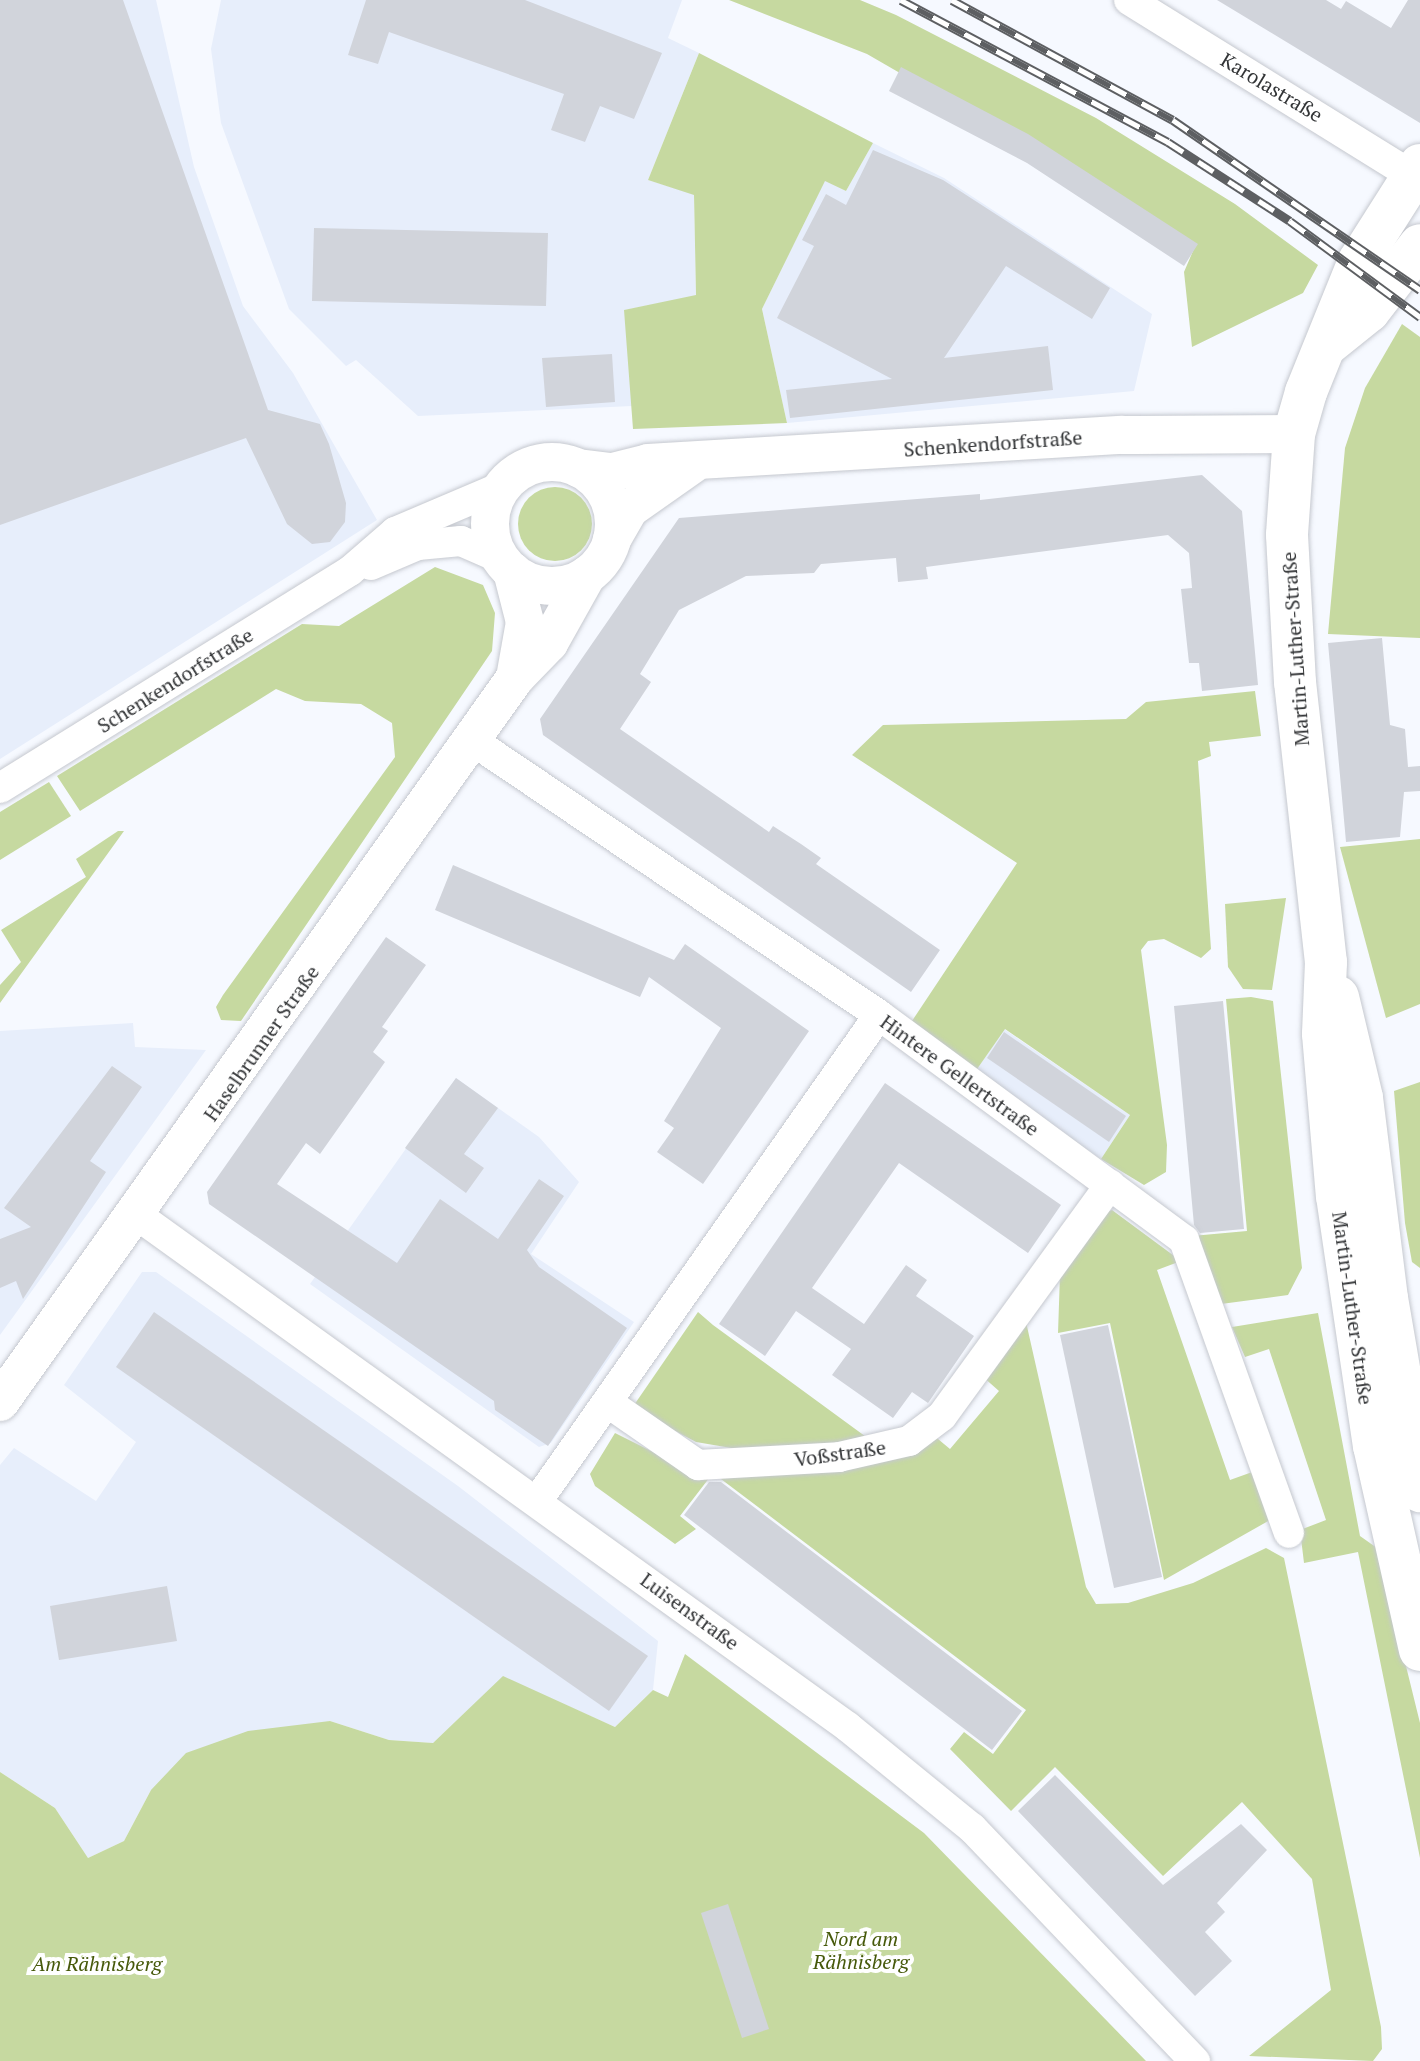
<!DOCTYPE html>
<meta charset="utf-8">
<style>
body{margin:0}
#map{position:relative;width:1420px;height:2061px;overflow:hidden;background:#f6f9ff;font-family:"PT Serif",serif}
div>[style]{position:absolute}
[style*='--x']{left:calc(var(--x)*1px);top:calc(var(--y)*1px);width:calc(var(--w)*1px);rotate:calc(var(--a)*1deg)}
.built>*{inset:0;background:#e7eefb}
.green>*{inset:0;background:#c6d9a0}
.round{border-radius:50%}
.building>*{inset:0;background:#d1d4db}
.roads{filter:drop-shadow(0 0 2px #c5c8cf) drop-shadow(0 0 2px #c5c8cf)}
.minor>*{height:30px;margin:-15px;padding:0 15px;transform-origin:15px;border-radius:15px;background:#fff}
.tertiary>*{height:38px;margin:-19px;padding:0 19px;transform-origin:19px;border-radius:19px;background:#fff}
.tertiary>.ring{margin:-19px;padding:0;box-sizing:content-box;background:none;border:38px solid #fff;border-radius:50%}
.secondary>*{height:42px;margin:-21px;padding:0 21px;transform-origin:21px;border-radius:21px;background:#fff}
.rail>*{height:9px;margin-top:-4.5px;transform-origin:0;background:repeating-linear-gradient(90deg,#fff 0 18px,#5d5f62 0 36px);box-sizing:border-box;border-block:2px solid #5d5f62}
span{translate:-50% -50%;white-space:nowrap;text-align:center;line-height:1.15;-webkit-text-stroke:8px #fff;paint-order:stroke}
.street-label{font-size:20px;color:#333537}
.park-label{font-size:20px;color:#46590a;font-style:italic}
</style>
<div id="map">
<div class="built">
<div style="clip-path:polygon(0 0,156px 0,194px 167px,243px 306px,293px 373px,377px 520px,0 759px)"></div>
<div style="clip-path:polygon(221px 0,682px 0,668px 38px,699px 53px,648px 180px,694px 194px,696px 296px,625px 310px,632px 406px,418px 416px,356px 360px,346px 366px,289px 309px,221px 123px,211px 49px)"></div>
<div style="clip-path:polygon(873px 143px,944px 178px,1152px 314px,1134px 391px,787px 423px,762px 309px,825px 180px,846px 191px)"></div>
<div style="clip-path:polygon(133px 1023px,135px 1047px,206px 1050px,0 1335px,0 1031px)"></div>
<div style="clip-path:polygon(1004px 1029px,1130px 1115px,1101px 1159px,975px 1072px)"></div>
<div style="clip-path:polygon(456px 1078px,539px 1137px,579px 1182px,531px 1254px,634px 1322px,551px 1443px,539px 1447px,310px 1284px)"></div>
<div style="clip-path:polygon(142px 1272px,156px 1272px,458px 1486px,658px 1641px,653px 1690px,615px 1727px,503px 1677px,433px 1743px,389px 1740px,330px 1721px,151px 1790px,124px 1841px,88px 1858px,55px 1808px,0 1772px,0 1465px,14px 1448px,96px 1501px,136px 1442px,64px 1385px)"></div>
</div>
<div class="green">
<div style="clip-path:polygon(729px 0,860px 0,896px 15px,1096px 118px,1235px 204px,1318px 265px,1303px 293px,1192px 347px,1184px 272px,1196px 244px,867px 54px)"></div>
<div style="clip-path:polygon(699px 53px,873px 143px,846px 191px,825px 181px,762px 309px,787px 423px,633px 429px,624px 310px,696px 295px,694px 195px,648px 180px)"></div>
<div style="clip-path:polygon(1402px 324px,1420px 337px,1420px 638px,1328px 634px,1345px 448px,1365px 388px)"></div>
<div class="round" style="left:518px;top:487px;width:74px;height:74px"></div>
<div style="clip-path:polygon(435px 567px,483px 585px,495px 613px,492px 651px,241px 1021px,221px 1020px,216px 1007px,223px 995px,395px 757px,392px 723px,361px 704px,305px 701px,276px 689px,80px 811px,57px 776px,302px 624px,339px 626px)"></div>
<div style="clip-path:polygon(1255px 691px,1261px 736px,1209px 742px,1211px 756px,1198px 761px,1211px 949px,1201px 958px,1164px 939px,1148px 941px,1141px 950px,1167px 1145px,1166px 1172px,1144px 1185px,1101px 1159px,1130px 1115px,1005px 1029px,975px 1072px,908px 1027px,1017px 863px,852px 755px,883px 725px,1126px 719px,1146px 702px)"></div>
<div style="clip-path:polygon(49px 782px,71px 816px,0 860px,0 812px)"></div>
<div style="clip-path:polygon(118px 831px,124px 831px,0 1003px,0 985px,21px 962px,1px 930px,86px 877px,76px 859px)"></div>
<div style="clip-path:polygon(1420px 839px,1420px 1004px,1386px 1018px,1340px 847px)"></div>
<div style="clip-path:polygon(1286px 898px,1272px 990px,1243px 989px,1228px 967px,1225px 904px)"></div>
<div style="clip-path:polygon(1251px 997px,1273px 1001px,1302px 1268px,1288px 1295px,1221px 1304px,1192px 1236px,1247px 1231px,1226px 999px)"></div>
<div style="clip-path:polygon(1420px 1082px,1420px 1268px,1412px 1262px,1405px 1223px,1394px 1091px)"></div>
<div style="clip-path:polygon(1112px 1210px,1181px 1261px,1157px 1270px,1230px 1480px,1255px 1471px,1270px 1520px,1164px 1580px,1110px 1323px,1058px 1333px,1060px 1274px,1102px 1214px)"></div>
<div style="clip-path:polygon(698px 1312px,713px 1325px,873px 1442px,743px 1450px,696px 1442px,632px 1408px)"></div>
<div style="clip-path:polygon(1318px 1313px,1360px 1536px,1377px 1548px,1420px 1723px,1420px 1858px,1358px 1552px,1304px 1563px,1300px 1530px,1326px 1520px,1269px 1349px,1245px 1357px,1232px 1327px)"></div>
<div style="clip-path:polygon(1026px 1322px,1086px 1587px,1096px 1604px,1128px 1603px,1193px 1583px,1266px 1548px,1284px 1558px,1381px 2027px,1382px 2049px,1373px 2061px,1249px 2056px,1331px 1990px,1312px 1879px,1242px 1802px,1163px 1876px,1055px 1767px,1011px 1811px,950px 1749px,964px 1732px,993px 1754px,1026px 1710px,713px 1473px,680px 1516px,696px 1529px,675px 1544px,595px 1486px,590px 1474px,615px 1433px,689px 1470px,932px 1434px,950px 1449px,999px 1391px,982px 1376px)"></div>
<div style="clip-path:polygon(685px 1654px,924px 1833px,1146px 2061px,0 2061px,0 1772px,55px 1808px,88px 1858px,124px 1841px,151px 1790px,186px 1753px,248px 1731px,330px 1721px,389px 1740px,433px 1743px,503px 1676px,615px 1727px,653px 1690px,668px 1697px)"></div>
</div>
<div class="building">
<div style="clip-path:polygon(0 0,123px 0,268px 410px,320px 424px,329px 444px,346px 503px,345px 522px,330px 542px,312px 544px,287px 524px,246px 438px,0 525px)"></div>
<div style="clip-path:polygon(366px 0,525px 0,662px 53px,634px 119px,600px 106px,585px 142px,551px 130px,564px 94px,389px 32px,378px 64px,348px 55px)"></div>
<div style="clip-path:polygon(1217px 0,1326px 0,1341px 9px,1346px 1px,1391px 28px,1408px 0,1420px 0,1420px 123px)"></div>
<div style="clip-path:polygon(901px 67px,1028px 134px,1198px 244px,1184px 266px,1027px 163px,889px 91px)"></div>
<div style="clip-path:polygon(873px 150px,943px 180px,1110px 288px,1092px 319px,1006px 266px,944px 358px,1048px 346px,1053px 390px,790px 418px,786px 390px,892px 379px,777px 318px,814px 246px,802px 240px,826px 194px,846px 205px)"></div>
<div style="clip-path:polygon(314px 228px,548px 233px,546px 306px,312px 301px)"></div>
<div style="clip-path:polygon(612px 354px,615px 402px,546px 407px,542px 358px)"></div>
<div style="clip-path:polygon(1202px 475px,1242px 511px,1258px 685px,1202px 691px,1199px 663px,1189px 663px,1181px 589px,1192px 588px,1189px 553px,1168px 535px,926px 567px,928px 579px,898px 582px,896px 558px,821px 564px,814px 573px,746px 576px,679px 610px,640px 674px,651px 682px,620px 729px,769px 832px,773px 826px,801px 844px,821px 858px,816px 864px,940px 950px,911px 992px,543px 735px,540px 719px,679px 518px,980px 494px,980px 500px)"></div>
<div style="clip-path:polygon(1382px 638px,1390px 725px,1405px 729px,1408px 767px,1420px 766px,1420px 791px,1404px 792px,1400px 837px,1346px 842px,1328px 643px)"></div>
<div style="clip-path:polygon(453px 865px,674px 960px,685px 944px,809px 1031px,703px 1184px,657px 1152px,674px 1128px,664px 1121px,721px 1028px,649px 977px,640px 997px,435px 910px)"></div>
<div style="clip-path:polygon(386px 937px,426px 965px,382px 1027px,388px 1031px,373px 1052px,385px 1062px,320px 1154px,306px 1143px,277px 1184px,397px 1263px,440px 1199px,498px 1239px,539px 1179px,564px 1196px,527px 1250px,539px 1267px,627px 1328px,548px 1446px,495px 1410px,494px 1401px,209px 1204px,207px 1192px)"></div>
<div style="clip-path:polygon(1223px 1001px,1244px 1229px,1200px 1233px,1194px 1225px,1174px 1006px)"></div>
<div style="clip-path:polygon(1004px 1032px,1126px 1116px,1109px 1142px,987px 1058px)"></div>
<div style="clip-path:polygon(112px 1066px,142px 1087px,90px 1161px,106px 1172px,23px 1299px,16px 1281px,0 1288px,0 1239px,31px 1227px,4px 1208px)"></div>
<div style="clip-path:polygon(456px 1078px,498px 1108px,464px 1154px,484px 1168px,466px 1193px,405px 1148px)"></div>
<div style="clip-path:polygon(885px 1083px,1061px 1205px,1028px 1253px,899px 1163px,812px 1288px,864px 1324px,906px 1265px,927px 1280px,916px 1296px,974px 1336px,928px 1403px,912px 1392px,893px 1418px,832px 1375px,851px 1349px,796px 1311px,765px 1356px,719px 1324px)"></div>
<div style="clip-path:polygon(154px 1312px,648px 1656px,609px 1711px,116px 1367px)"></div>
<div style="clip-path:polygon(1108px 1325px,1162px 1577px,1114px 1588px,1060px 1335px)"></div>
<div style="clip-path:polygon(709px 1482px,721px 1482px,1022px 1711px,992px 1750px,684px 1515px)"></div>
<div style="clip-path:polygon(167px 1586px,177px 1641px,59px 1660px,50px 1606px)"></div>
<div style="clip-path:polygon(1055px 1775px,1163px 1885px,1241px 1824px,1267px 1850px,1217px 1903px,1225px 1912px,1205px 1932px,1232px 1961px,1195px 1996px,1018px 1811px)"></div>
<div style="clip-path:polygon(728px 1904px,769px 2029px,742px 2038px,701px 1913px)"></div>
</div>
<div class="roads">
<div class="minor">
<div style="--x:1129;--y:0;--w:334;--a:31.8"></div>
<div style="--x:371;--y:565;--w:51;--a:-23.1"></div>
<div style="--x:418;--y:545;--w:43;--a:-5.3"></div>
<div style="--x:461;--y:541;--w:43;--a:23.6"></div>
<div style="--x:473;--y:741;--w:490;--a:34"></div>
<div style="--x:879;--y:1015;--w:379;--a:36.4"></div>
<div style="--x:1184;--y:1240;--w:311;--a:70.3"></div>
<div style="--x:0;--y:788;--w:412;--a:-31.8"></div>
<div style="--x:350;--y:571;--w:60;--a:-40.9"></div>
<div style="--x:395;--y:532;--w:115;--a:-23"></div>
<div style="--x:137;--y:1215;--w:876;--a:35.76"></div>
<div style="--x:848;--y:1727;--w:160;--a:39.2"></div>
<div style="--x:972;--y:1828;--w:323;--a:46.3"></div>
<div style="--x:607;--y:1402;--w:111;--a:34.7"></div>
<div style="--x:698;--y:1465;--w:141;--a:-3.2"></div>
<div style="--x:839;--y:1457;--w:72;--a:-12.9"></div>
<div style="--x:909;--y:1441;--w:41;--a:-37.1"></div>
<div style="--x:942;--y:1416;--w:286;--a:-54"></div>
<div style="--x:538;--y:1500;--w:593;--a:-54.89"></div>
</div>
<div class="tertiary">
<div class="ring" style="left:490px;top:462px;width:86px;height:86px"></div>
<div style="--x:578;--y:468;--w:35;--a:7"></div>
<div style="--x:613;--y:472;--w:36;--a:-14"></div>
<div style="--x:648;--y:463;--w:475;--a:-3.4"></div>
<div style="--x:1122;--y:435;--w:172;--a:-0.3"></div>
<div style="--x:612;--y:539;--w:34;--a:-60"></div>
<div style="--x:629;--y:509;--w:78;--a:-35.1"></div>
<div style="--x:512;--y:571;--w:53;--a:75.7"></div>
<div style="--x:525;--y:622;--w:57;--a:100.1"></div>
<div style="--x:0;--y:1402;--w:888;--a:-54.57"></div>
<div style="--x:515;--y:678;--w:49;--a:-45.8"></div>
<div style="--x:549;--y:643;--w:78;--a:-60.8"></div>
</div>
<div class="secondary">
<div style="--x:1420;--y:165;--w:114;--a:122.4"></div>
<div style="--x:1359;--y:261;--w:141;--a:112"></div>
<div style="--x:1306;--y:392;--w:44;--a:105.9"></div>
<div style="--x:1294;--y:434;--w:101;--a:94"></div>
<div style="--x:1287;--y:535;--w:147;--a:86.9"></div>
<div style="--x:1295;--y:682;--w:282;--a:83.7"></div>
<div style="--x:1326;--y:962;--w:72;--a:92.4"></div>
<div style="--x:1323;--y:1034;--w:163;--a:85.1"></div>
<div style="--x:1337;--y:1196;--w:253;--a:81.6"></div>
<div style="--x:1374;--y:1446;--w:209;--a:77.3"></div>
<div style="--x:1329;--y:343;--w:51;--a:-38.7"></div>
<div style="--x:1369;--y:311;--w:83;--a:-52.3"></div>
<div style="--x:1338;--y:997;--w:104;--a:76.6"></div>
<div style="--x:1362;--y:1098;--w:202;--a:82.9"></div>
<div style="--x:1387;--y:1298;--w:196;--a:80.3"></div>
</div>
</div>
<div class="rail">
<div style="--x:901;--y:0;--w:302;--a:28"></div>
<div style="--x:1168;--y:142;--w:145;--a:32.9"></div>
<div style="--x:1290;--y:221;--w:162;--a:36.4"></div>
<div style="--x:952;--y:0;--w:251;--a:28.5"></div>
<div style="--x:1173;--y:120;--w:300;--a:34.5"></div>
</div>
<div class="street-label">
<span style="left:1272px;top:87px;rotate:31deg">Karolastraße</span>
<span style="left:993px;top:443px;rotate:-4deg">Schenkendorfstraße</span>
<span style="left:1295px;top:649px;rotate:-94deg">Martin-Luther-Straße</span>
<span style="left:175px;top:680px;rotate:-32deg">Schenkendorfstraße</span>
<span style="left:261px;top:1043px;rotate:-55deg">Haselbrunner Straße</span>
<span style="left:960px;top:1075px;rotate:36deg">Hintere Gellertstraße</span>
<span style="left:1353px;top:1308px;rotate:82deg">Martin-Luther-Straße</span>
<span style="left:840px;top:1453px;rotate:-8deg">Voßstraße</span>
<span style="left:690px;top:1611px;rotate:36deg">Luisenstraße</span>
</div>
<div class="park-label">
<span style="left:861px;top:1950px">Nord am<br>Rähnisberg</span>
<span style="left:97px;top:1963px">Am Rähnisberg</span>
</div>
</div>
